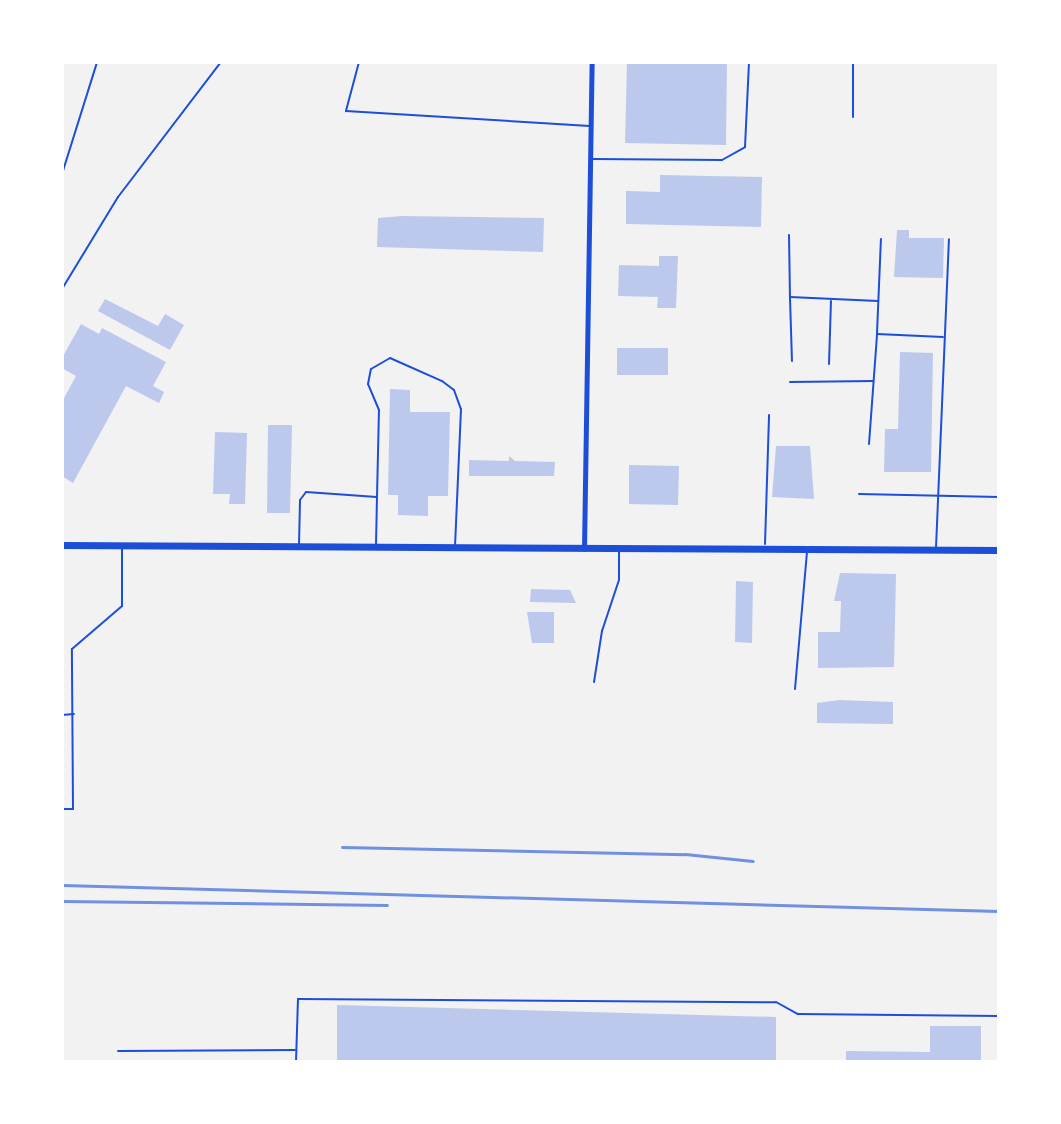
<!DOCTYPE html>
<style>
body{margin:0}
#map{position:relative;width:1061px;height:1124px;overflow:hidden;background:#f2f2f2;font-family:Signika,sans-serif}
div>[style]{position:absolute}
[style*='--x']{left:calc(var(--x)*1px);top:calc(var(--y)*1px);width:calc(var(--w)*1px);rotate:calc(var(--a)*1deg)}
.building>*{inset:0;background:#bdc9ec}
.path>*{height:2px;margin:-1px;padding:0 1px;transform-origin:1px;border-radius:1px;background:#1d4ed8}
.service>*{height:2px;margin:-1px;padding:0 1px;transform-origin:1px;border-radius:1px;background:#1d4ed8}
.minor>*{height:5px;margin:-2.5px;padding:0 2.5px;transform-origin:2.5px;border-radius:2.5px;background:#1d4ed8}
.secondary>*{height:7px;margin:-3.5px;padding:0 3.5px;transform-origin:3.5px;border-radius:3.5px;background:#1d4ed8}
.rail>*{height:3px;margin:-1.5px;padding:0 1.5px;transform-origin:1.5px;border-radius:1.5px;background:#7290e2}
span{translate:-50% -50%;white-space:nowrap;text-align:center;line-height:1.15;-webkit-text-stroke:7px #fff;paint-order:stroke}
.frame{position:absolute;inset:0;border:64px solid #fff;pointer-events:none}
</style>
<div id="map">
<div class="building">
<div style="clip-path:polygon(627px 62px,727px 62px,726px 145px,625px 143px)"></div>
<div style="clip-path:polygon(660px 175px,762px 177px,761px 227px,626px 224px,626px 191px,660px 192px)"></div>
<div style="clip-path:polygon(402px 216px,544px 218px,543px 252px,377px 247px,378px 218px)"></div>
<div style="clip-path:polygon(897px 230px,909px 230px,909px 238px,944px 238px,943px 278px,894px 277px)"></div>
<div style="clip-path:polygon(659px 256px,678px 256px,676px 308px,657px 308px,658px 297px,618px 296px,619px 265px,659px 266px)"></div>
<div style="clip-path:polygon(105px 299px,158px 326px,165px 314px,184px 325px,170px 350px,98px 311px)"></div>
<div style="clip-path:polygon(81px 324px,99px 334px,102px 328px,166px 362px,153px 386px,164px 392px,159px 403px,126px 386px,73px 483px,62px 476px,62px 402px,76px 376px,62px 368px,62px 358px)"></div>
<div style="clip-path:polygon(617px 348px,668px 348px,668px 375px,617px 375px)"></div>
<div style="clip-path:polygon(900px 352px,933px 353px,931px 472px,884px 472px,885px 429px,898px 429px)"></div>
<div style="clip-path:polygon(390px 389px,410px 390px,410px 412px,450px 412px,448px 496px,428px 496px,428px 516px,398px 515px,398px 495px,388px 495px)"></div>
<div style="clip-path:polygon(268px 425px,292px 425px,290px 513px,267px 513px)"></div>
<div style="clip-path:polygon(215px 432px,247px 433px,245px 504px,229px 504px,230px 494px,213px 494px)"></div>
<div style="clip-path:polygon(776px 446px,810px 446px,814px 499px,772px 497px)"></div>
<div style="clip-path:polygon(509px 456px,515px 461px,555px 462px,554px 476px,469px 476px,469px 460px,509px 461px)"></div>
<div style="clip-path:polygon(629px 465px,679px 466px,678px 505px,629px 504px)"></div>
<div style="clip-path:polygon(840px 573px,896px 574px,894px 667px,818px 668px,818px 632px,840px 632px,841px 601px,834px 601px)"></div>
<div style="clip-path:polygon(736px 581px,753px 582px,752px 643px,735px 642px)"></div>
<div style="clip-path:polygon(531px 589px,570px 590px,576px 603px,530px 602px)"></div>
<div style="clip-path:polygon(527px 612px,554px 612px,554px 643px,532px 643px)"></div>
<div style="clip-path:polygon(840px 700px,893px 702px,893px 724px,817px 723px,817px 703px)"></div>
<div style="clip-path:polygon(337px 1005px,776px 1017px,776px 1062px,337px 1062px)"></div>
<div style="clip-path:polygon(930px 1026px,981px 1026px,981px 1062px,846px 1062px,846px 1051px,930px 1052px)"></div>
</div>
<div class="path">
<div style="--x:62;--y:174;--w:117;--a:-72.6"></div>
<div style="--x:62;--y:289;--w:108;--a:-58.7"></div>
<div style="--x:118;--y:197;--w:170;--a:-52.7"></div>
</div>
<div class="service">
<div style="--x:359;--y:62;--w:51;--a:104.9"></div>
<div style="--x:346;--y:111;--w:244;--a:3.5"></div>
<div style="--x:853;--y:117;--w:55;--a:-90"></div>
<div style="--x:592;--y:159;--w:130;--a:0.4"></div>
<div style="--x:722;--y:160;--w:26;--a:-29"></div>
<div style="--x:745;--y:147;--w:85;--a:-87.3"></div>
<div style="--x:789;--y:235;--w:62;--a:89.1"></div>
<div style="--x:790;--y:297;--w:88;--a:2.6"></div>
<div style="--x:790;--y:298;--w:63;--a:88.2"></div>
<div style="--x:877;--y:333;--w:94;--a:-87.6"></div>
<div style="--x:829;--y:364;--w:63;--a:-88.2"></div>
<div style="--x:790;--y:382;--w:83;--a:-0.7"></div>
<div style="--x:869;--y:444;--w:110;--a:-85.8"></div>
<div style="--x:877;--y:334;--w:66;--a:2.6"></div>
<div style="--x:859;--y:494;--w:140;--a:1.2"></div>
<div style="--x:377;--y:497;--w:87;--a:-88.7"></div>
<div style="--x:379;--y:410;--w:28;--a:-113"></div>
<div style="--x:368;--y:384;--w:15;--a:-79"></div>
<div style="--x:371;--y:369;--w:22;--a:-30"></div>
<div style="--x:390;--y:358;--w:57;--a:23.9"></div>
<div style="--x:442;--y:381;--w:15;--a:37"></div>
<div style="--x:454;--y:390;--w:20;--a:70"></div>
<div style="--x:461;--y:409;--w:136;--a:92.5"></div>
<div style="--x:765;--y:544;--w:129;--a:-88.2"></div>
<div style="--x:299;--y:545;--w:45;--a:-88.7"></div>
<div style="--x:300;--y:500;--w:10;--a:-53"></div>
<div style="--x:306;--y:492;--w:71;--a:4"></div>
<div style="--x:377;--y:497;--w:47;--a:91.2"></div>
<div style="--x:936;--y:548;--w:309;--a:-87.6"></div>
<div style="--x:594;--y:682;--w:52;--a:-81.1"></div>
<div style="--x:602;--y:631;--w:54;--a:-71.6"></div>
<div style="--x:619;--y:580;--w:30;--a:-90"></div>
<div style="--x:795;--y:689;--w:139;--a:-85"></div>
<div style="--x:62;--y:715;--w:12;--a:-5"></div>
<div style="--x:62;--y:809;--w:11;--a:0"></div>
<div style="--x:73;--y:809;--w:160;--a:-90.4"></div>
<div style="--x:72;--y:649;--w:66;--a:-40.7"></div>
<div style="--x:122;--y:606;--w:59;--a:-90"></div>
<div style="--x:118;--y:1051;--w:177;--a:-0.3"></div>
<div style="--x:296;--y:1062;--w:63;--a:-88.2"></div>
<div style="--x:298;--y:999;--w:478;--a:0.4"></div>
<div style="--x:776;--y:1002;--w:25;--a:29"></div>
<div style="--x:798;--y:1014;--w:201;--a:0.6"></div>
</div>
<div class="minor">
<div style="--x:584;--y:549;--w:487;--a:-89.1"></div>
</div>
<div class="secondary">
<div style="--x:62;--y:545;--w:937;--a:0.31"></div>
</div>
<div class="rail">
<div style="--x:342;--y:847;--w:343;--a:1.2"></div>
<div style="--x:685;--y:854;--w:68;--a:5.9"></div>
<div style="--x:62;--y:885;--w:937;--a:1.59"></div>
<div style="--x:62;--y:901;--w:325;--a:0.7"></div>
</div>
<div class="frame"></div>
</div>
